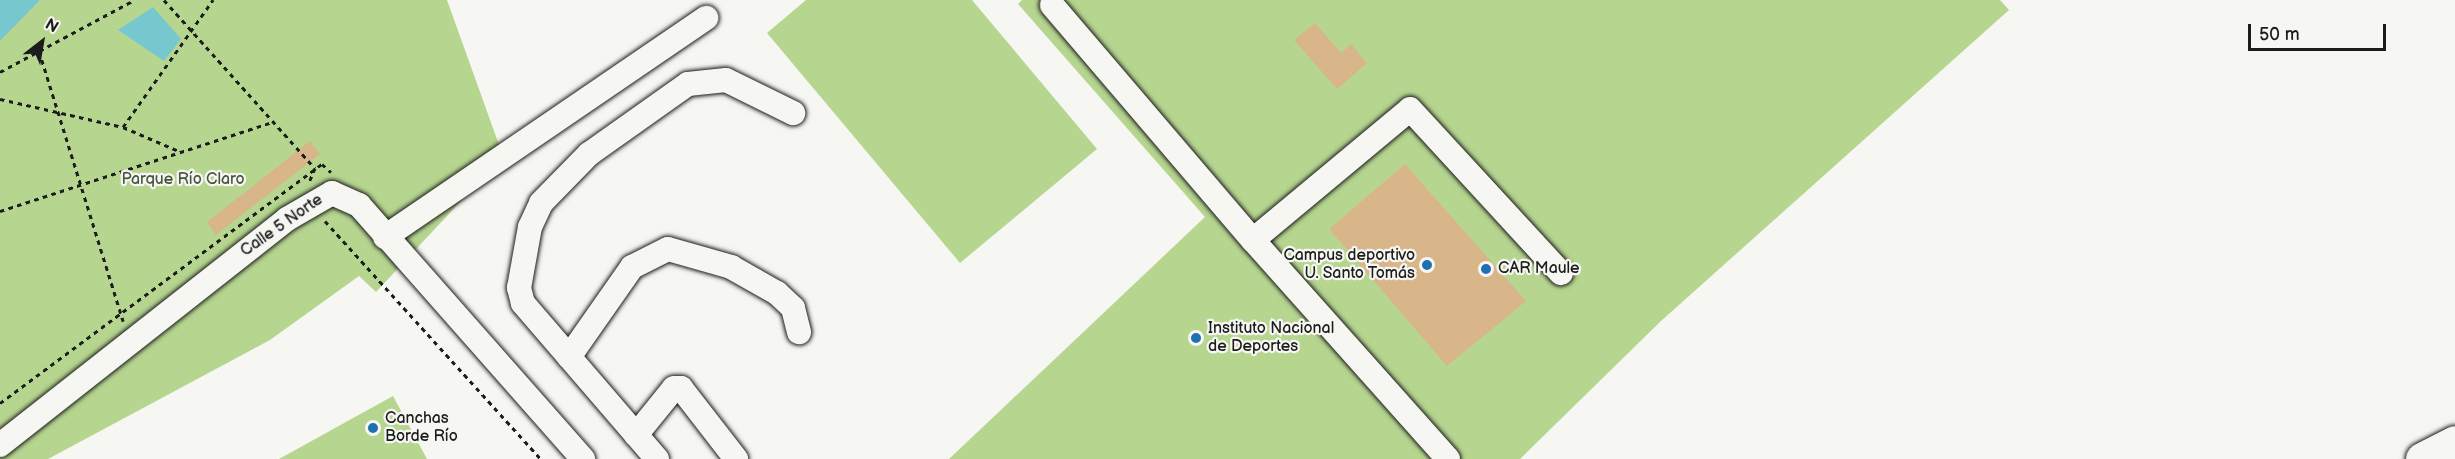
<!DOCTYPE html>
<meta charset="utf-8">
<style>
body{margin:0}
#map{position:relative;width:2455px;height:459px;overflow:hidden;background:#f6f6f2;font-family:"Balsamiq Sans",sans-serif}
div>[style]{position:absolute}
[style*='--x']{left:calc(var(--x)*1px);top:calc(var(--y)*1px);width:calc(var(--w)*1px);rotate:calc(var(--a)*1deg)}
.green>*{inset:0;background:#b6d690}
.water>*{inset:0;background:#76c8ce}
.building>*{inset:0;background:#d9b58a}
.path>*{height:3px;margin-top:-1.5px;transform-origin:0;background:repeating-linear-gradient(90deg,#1c1c1c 0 4.5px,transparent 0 9px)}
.roads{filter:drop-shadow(0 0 2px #1c1c1c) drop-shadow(0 0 2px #1c1c1c)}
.minor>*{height:24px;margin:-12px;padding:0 12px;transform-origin:12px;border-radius:12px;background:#f6f6f2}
.major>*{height:32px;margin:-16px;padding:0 16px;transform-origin:16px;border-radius:16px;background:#f6f6f2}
.dots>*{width:16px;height:16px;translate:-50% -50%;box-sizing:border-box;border:3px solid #f6f6f2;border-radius:50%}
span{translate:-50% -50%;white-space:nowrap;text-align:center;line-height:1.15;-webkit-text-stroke:4.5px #f6f6f2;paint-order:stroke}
.park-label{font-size:16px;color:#4a543f}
.street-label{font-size:16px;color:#1c1c1c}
.poi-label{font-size:16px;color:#1c1c1c}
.right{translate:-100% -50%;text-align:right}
.left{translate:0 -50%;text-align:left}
.north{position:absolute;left:12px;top:12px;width:60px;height:60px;-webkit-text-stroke:4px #f6f6f2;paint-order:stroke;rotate:31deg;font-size:16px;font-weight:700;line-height:24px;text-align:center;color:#1c1c1c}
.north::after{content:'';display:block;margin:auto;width:21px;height:27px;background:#1c1c1c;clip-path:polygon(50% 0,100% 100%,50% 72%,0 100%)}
.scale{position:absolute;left:2248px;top:24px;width:138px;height:27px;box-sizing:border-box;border:3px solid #1c1c1c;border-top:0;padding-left:8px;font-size:18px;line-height:21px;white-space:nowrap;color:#1c1c1c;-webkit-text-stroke:4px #f6f6f2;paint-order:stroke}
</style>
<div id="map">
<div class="green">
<div style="clip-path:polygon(40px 0,447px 0,503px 156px,376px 292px,359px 276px,270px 340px,48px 459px,0 459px,0 25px)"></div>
<div style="clip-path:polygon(806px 0,972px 0,1097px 149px,960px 263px,767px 33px)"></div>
<div style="clip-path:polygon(1022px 0,2000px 0,2009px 10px,1661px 321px,1520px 459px,949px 459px,1205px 217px,1018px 4px)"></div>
<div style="clip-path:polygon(393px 396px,427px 459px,279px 459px)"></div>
</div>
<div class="water">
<div style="clip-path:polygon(0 0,40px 0,0 41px)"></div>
<div style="clip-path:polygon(153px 7px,181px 39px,164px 61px,118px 30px)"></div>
</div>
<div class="building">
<div style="clip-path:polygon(1315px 23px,1341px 53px,1351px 44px,1367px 63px,1337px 89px,1294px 40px)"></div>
<div style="clip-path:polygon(310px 141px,320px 154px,216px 235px,207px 222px)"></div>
<div style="clip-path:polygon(1405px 164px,1526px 301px,1447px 366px,1329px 229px)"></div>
</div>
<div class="path">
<div style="--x:164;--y:0;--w:226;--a:48.1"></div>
<div style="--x:315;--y:168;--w:15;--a:113"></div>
<div style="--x:39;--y:51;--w:283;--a:72.7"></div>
<div style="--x:0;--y:72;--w:152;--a:-28.2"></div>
<div style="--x:0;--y:99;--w:126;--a:12.8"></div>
<div style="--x:123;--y:127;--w:63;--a:23.3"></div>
<div style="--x:123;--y:127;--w:156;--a:-54.7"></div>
<div style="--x:0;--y:211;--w:287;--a:-18.1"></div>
<div style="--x:325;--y:221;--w:321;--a:47.8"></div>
<div style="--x:0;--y:403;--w:401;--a:-36.6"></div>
<div style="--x:322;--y:164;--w:12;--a:42"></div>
</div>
<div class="roads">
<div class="minor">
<div style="--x:1052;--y:5;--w:309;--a:49.5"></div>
<div style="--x:385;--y:237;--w:389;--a:-34.3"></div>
<div style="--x:569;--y:357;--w:110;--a:-55"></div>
<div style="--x:632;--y:267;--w:40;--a:-26.6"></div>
<div style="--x:668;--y:249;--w:66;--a:15.9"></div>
<div style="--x:731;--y:267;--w:53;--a:29.5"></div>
<div style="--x:777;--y:293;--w:22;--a:43"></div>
<div style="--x:793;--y:308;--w:25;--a:76"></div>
<div style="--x:636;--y:435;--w:60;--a:-51"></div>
<div style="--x:674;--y:388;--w:7;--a:0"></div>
<div style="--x:681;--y:388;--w:90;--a:52.2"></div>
<div style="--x:0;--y:445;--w:365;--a:-38.2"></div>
<div style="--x:287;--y:219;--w:52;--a:-30"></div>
<div style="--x:332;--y:193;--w:30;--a:24"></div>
<div style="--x:359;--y:205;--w:339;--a:48.6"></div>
<div style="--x:657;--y:459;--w:206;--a:-130.7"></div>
<div style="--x:523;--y:303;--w:16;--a:-105"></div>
<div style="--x:519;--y:288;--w:62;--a:-79.8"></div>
<div style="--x:530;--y:227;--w:26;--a:-65"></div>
<div style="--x:541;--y:203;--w:69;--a:-45.6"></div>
<div style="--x:589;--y:154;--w:121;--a:-35.3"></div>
<div style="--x:688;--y:84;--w:38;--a:-6"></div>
<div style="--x:726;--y:80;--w:75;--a:26.2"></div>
<div style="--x:1448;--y:459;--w:293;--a:-131.7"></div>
<div style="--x:1253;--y:240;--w:204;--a:-39.8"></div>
<div style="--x:1410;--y:109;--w:223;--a:47.4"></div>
</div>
<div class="major">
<div style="--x:2422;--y:459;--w:37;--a:-27"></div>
</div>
</div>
<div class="dots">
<div style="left:1427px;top:265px;background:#1f6fb2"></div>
<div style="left:1486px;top:269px;background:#1f6fb2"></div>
<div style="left:1196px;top:338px;background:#1f6fb2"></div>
<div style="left:373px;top:428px;background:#1f6fb2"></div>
</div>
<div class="park-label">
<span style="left:183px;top:180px">Parque Río Claro</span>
</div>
<div class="street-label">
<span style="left:282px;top:226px;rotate:-35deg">Calle 5 Norte</span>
</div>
<div class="poi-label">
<span class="right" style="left:1415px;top:265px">Campus deportivo<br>U. Santo Tomás</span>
<span class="left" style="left:1498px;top:269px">CAR Maule</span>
<span class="left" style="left:1208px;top:338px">Instituto Nacional<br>de Deportes</span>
<span class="left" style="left:385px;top:428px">Canchas<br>Borde Río</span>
</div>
<div class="north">N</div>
<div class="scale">50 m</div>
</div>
